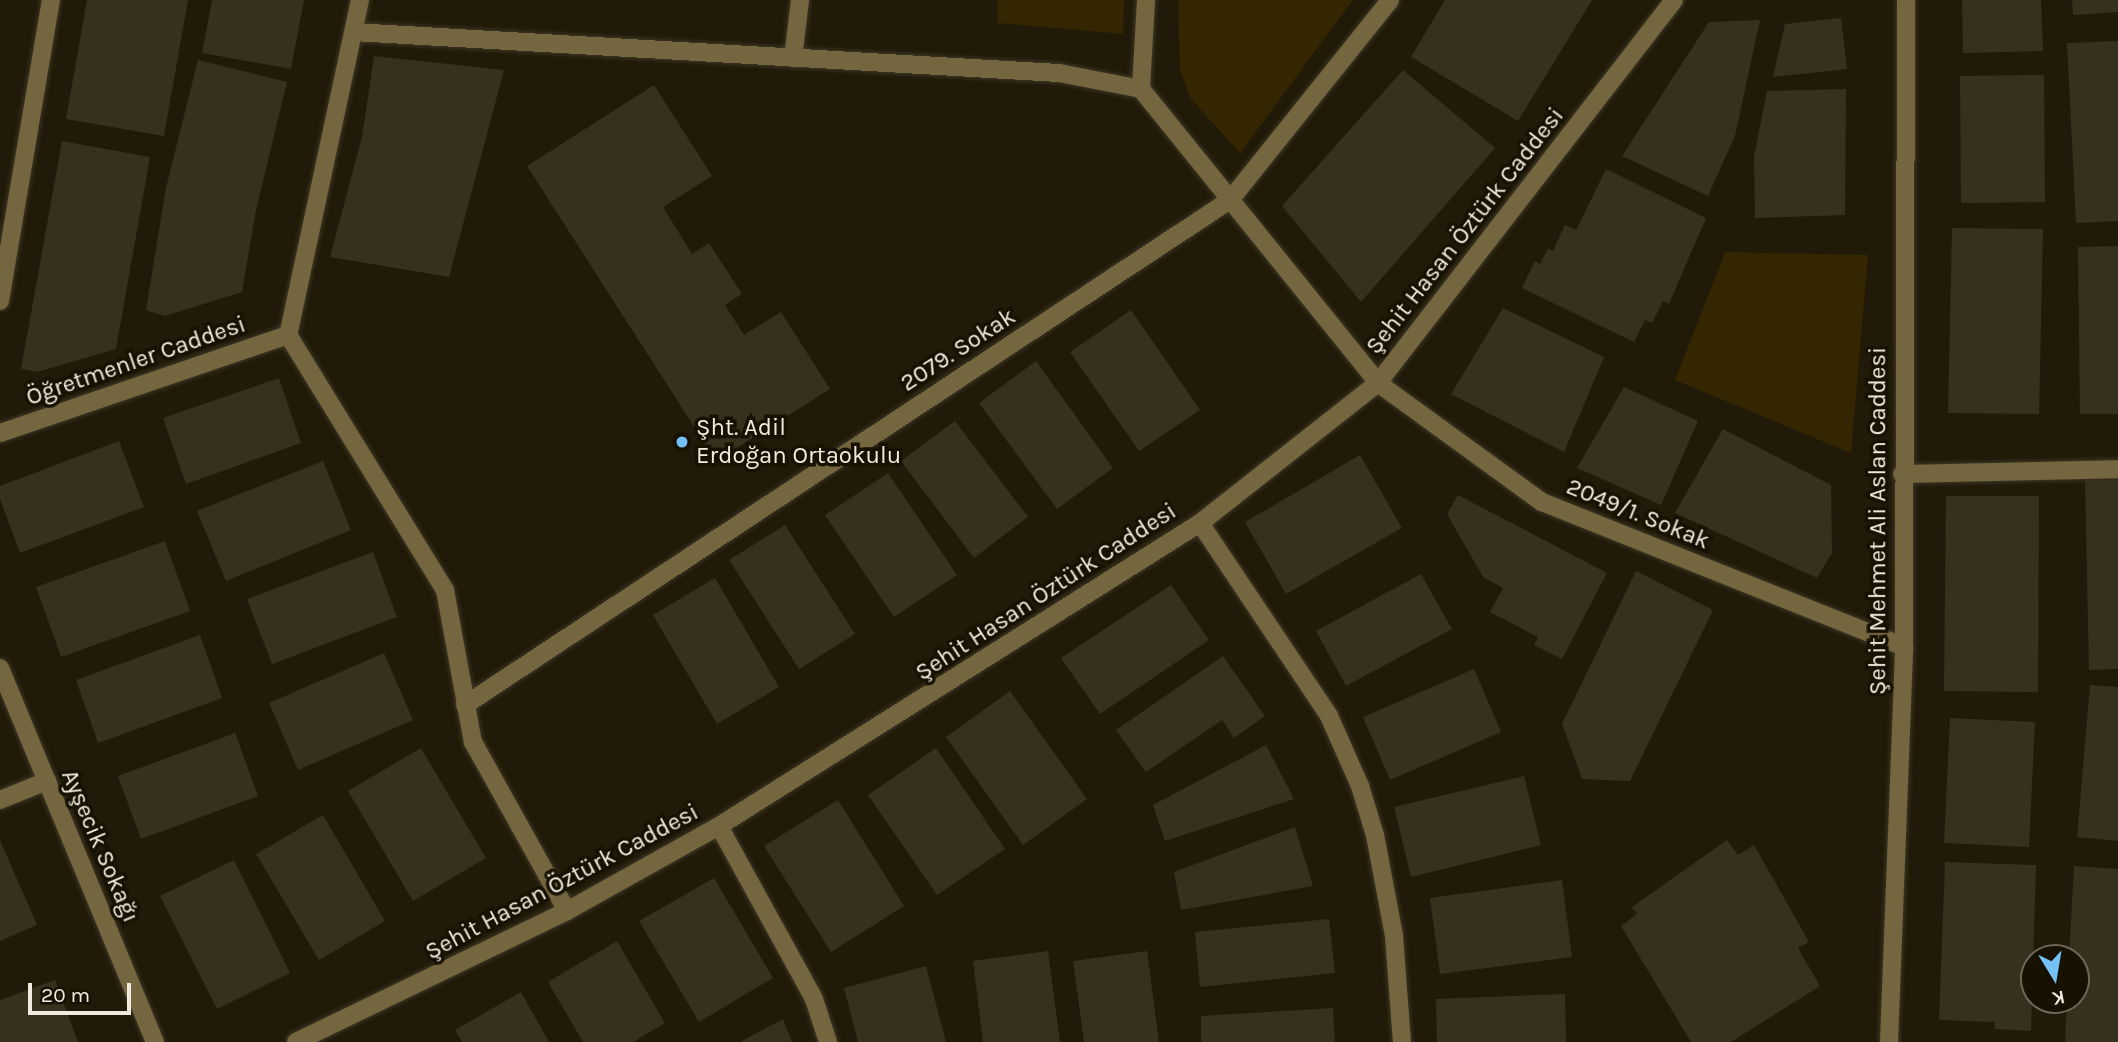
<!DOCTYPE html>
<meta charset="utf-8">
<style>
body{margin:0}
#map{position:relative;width:2118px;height:1042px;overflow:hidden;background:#211a08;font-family:Karla,sans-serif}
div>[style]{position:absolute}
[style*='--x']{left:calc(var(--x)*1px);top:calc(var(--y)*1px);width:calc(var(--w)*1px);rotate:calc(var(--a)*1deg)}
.green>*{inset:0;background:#332600}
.building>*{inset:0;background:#37301d}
.roads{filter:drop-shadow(0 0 2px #3e3726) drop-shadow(0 0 2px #3e3726)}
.minor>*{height:18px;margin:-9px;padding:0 9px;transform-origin:9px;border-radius:9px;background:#74663f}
.tertiary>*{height:18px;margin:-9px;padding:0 9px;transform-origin:9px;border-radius:9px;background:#74663f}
.dots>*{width:19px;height:19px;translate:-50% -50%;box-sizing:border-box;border:4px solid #171102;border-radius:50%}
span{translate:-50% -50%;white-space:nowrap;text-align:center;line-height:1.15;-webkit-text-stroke:7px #171102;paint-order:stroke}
.street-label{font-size:24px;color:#f0ebe0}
.poi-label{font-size:24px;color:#f0ebe0}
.left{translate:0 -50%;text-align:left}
.north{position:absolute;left:2020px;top:944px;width:70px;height:70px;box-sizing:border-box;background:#171102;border:2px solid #6e685b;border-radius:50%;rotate:169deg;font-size:19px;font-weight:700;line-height:28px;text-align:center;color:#f0ebe0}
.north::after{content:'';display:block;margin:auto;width:24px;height:32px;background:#73c1f6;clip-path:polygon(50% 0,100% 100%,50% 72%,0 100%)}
.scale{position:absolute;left:28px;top:983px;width:103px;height:32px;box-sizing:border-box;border:4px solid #f0ebe0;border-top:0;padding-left:9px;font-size:21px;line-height:24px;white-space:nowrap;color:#f0ebe0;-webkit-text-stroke:5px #171102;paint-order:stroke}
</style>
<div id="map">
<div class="green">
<div style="clip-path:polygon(998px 0,1124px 0,1123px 34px,997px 23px)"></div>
<div style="clip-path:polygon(1178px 0,1353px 0,1240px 153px,1190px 98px,1180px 69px)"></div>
<div style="clip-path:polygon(1725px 252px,1868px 255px,1851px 453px,1675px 380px)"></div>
</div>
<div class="building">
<div style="clip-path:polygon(87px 0,188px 0,164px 136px,66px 119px)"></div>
<div style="clip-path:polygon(212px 0,304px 0,291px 69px,202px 53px)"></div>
<div style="clip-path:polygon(1445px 0,1592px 0,1518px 121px,1411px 57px)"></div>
<div style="clip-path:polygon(1962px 0,2041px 0,2043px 51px,1963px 53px)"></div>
<div style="clip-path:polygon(2072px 0,2118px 0,2118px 12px,2073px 15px)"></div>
<div style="clip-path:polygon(1841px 18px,1847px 69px,1773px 77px,1785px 24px)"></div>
<div style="clip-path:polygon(1760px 20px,1735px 136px,1708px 196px,1622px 156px,1709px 22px)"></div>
<div style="clip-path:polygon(2118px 41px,2118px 221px,2076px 223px,2067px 43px)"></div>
<div style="clip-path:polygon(374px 56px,504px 70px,449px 277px,330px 257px,362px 137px)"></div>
<div style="clip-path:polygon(198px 60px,287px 82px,256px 210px,242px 292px,165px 316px,146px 310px,166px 188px)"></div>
<div style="clip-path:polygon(1403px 70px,1495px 148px,1361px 302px,1282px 206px)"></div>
<div style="clip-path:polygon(2044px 75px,2045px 202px,1961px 203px,1960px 76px)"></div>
<div style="clip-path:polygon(654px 85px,712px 176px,663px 207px,692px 254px,709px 243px,742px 294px,725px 305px,744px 335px,781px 312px,830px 389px,716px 461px,527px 166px)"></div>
<div style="clip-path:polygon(1846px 89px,1845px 215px,1755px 218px,1754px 157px,1767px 91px)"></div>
<div style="clip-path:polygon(62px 141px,150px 157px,116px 349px,37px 372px,21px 369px)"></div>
<div style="clip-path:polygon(1606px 169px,1706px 218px,1669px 304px,1663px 301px,1652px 323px,1645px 320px,1634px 342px,1522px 288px,1535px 261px,1540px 264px,1548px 248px,1553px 251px,1565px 225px,1576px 230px)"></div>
<div style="clip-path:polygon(1952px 228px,2043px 229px,2039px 414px,1948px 413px)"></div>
<div style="clip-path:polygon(2118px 246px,2118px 414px,2080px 414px,2078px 247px)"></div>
<div style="clip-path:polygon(1503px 308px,1604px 357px,1564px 452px,1451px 394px)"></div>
<div style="clip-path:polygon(1131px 310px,1200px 410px,1139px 451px,1070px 352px)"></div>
<div style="clip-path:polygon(1036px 361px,1113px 468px,1057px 509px,979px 403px)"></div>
<div style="clip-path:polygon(279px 378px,301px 443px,186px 484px,163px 418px)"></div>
<div style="clip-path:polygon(1624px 387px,1698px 421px,1661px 505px,1577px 468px)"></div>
<div style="clip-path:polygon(955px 421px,1028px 517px,974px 558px,901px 461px)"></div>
<div style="clip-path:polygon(1723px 429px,1831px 485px,1832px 553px,1817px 578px,1675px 513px)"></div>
<div style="clip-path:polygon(119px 441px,144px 507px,20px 553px,0 499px,0 486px)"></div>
<div style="clip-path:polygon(1360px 455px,1402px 528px,1286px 594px,1245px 522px)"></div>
<div style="clip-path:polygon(323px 461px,351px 530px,226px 581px,197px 511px)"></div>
<div style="clip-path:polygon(888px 473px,957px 575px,894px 617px,825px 515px)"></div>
<div style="clip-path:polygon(2085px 480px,2118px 480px,2118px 669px,2089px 670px)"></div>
<div style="clip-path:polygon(1458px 495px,1607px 573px,1562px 659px,1534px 645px,1538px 637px,1490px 612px,1503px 588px,1483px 577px,1447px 514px)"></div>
<div style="clip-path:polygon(1946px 496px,2039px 496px,2038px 692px,1944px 691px)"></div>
<div style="clip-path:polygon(785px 525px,855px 634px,799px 669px,729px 560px)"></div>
<div style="clip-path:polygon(165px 541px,190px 611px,61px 657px,36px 587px)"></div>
<div style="clip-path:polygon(373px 552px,397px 617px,272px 664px,247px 599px)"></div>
<div style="clip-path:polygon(1636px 571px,1713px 610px,1630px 781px,1582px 779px,1562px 724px)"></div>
<div style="clip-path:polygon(1421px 574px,1452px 629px,1346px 686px,1316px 631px)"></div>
<div style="clip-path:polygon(715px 578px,779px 687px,717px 724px,653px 615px)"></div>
<div style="clip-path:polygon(1171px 585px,1209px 640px,1100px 714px,1061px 658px)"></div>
<div style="clip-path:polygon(200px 635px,222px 698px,98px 743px,76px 680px)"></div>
<div style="clip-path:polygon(384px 653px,413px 720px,298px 770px,269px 703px)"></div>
<div style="clip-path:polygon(1223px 656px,1265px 716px,1234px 738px,1222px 720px,1146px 772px,1116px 730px)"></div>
<div style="clip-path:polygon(1474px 669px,1501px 732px,1390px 780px,1363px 717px)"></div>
<div style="clip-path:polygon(2090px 685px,2118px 687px,2118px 841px,2077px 837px)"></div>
<div style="clip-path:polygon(1010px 691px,1087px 799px,1023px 845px,946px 737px)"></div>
<div style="clip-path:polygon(1950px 718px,2035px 722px,2029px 847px,1944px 843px)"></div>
<div style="clip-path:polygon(235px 733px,258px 796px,141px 839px,118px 776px)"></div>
<div style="clip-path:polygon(1266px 745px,1294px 799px,1165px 841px,1153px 805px)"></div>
<div style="clip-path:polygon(421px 748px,486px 858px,413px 901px,348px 791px)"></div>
<div style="clip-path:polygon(936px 748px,1005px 849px,937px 895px,868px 795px)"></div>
<div style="clip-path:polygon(1524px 776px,1541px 845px,1411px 877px,1394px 807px)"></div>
<div style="clip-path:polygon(838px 800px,904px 906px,831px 952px,764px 846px)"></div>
<div style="clip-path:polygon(323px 815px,385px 921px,319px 960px,256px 854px)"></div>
<div style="clip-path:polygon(1295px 827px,1313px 886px,1181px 910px,1174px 872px)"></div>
<div style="clip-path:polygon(0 840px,37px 925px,0 941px)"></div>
<div style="clip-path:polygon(1727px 840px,1738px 855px,1754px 845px,1809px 942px,1798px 948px,1820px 986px,1731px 1042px,1691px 1042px,1621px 926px,1637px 914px,1632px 907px)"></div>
<div style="clip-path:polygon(234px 860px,290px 973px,217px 1009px,160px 896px)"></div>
<div style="clip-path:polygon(1945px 862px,2036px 865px,2031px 1031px,1995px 1029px,1995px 1022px,1939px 1020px)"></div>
<div style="clip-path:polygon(2074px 866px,2118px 869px,2118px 1042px,2065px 1042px,2067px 1000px,2076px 1000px,2076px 958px,2069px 958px)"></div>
<div style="clip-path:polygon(714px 878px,773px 978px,699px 1022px,639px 921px)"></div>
<div style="clip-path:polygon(1562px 880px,1572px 957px,1440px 974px,1430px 898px)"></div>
<div style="clip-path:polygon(1329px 919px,1335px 973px,1200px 987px,1195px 932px)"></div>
<div style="clip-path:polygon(617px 941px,665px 1023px,633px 1042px,583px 1042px,548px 982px)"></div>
<div style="clip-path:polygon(1048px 951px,1060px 1042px,983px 1042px,973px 961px)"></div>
<div style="clip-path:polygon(1147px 951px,1159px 1042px,1084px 1042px,1073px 961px)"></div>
<div style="clip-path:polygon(926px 966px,946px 1042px,858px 1042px,844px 988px)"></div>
<div style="clip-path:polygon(55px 980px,78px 1042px,0 1042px,0 1000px)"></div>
<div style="clip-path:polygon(521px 992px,549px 1042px,462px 1042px,455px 1030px)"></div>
<div style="clip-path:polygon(1565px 994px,1566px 1042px,1437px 1042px,1436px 999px)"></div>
<div style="clip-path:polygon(1333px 1008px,1335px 1042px,1201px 1042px,1201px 1016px)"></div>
<div style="clip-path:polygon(783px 1019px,792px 1042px,740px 1042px)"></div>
</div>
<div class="roads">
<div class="minor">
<div style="--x:360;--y:0;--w:343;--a:102.1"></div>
<div style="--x:288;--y:335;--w:299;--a:58.4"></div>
<div style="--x:445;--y:590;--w:155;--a:79.6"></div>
<div style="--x:473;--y:742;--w:193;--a:60.9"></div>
<div style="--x:354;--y:32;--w:706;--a:3.33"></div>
<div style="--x:1059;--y:73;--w:84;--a:11"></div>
<div style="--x:1141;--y:89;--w:378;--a:51.1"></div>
<div style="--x:1378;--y:383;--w:203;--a:36"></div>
<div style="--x:1542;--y:502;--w:390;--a:21.8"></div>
<div style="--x:793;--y:58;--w:58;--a:-83.1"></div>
<div style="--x:1141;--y:89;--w:89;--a:-86.8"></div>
<div style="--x:0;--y:301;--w:305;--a:-80.4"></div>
<div style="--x:0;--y:433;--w:304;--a:-18.8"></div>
<div style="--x:1902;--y:474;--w:216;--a:-1.3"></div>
<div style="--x:1200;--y:523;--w:232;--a:56.2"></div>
<div style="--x:1329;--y:716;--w:77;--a:66.1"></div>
<div style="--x:1360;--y:786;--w:51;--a:73"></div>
<div style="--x:1375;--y:835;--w:103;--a:79.3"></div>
<div style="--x:1394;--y:936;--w:106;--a:85.7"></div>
<div style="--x:0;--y:668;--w:405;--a:67.5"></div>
<div style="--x:465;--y:705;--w:917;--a:-33.43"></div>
<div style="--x:1230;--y:200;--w:256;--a:-51.3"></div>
<div style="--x:0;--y:800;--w:51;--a:-22"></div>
<div style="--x:719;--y:826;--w:197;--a:61.2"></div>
<div style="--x:814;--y:999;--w:45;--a:72"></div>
</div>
<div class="tertiary">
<div style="--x:296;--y:1042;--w:301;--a:-25.8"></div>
<div style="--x:567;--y:911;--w:174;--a:-29.2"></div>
<div style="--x:719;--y:826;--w:568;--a:-32.21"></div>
<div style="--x:1200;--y:523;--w:226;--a:-38.2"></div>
<div style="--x:1378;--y:383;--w:484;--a:-52.3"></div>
<div style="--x:1889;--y:1042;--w:395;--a:-87.8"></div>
<div style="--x:1904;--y:647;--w:647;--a:-89.82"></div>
</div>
</div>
<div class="dots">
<div style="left:682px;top:442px;background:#73c1f6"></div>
</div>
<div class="street-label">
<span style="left:1465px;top:231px;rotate:-52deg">Şehit Hasan Öztürk Caddesi</span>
<span style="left:958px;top:350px;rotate:-33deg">2079. Sokak</span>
<span style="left:136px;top:361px;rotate:-19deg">Öğretmenler Caddesi</span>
<span style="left:1638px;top:514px;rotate:22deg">2049/1. Sokak</span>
<span style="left:1878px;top:521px;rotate:-90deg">Şehit Mehmet Ali Aslan Caddesi</span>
<span style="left:1046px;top:592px;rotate:-33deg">Şehit Hasan Öztürk Caddesi</span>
<span style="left:100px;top:846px;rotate:67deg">Ayşecik Sokağı</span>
<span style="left:562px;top:882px;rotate:-28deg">Şehit Hasan Öztürk Caddesi</span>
</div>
<div class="poi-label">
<span class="left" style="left:696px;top:442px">Şht. Adil<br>Erdoğan Ortaokulu</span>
</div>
<div class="north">K</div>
<div class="scale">20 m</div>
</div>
